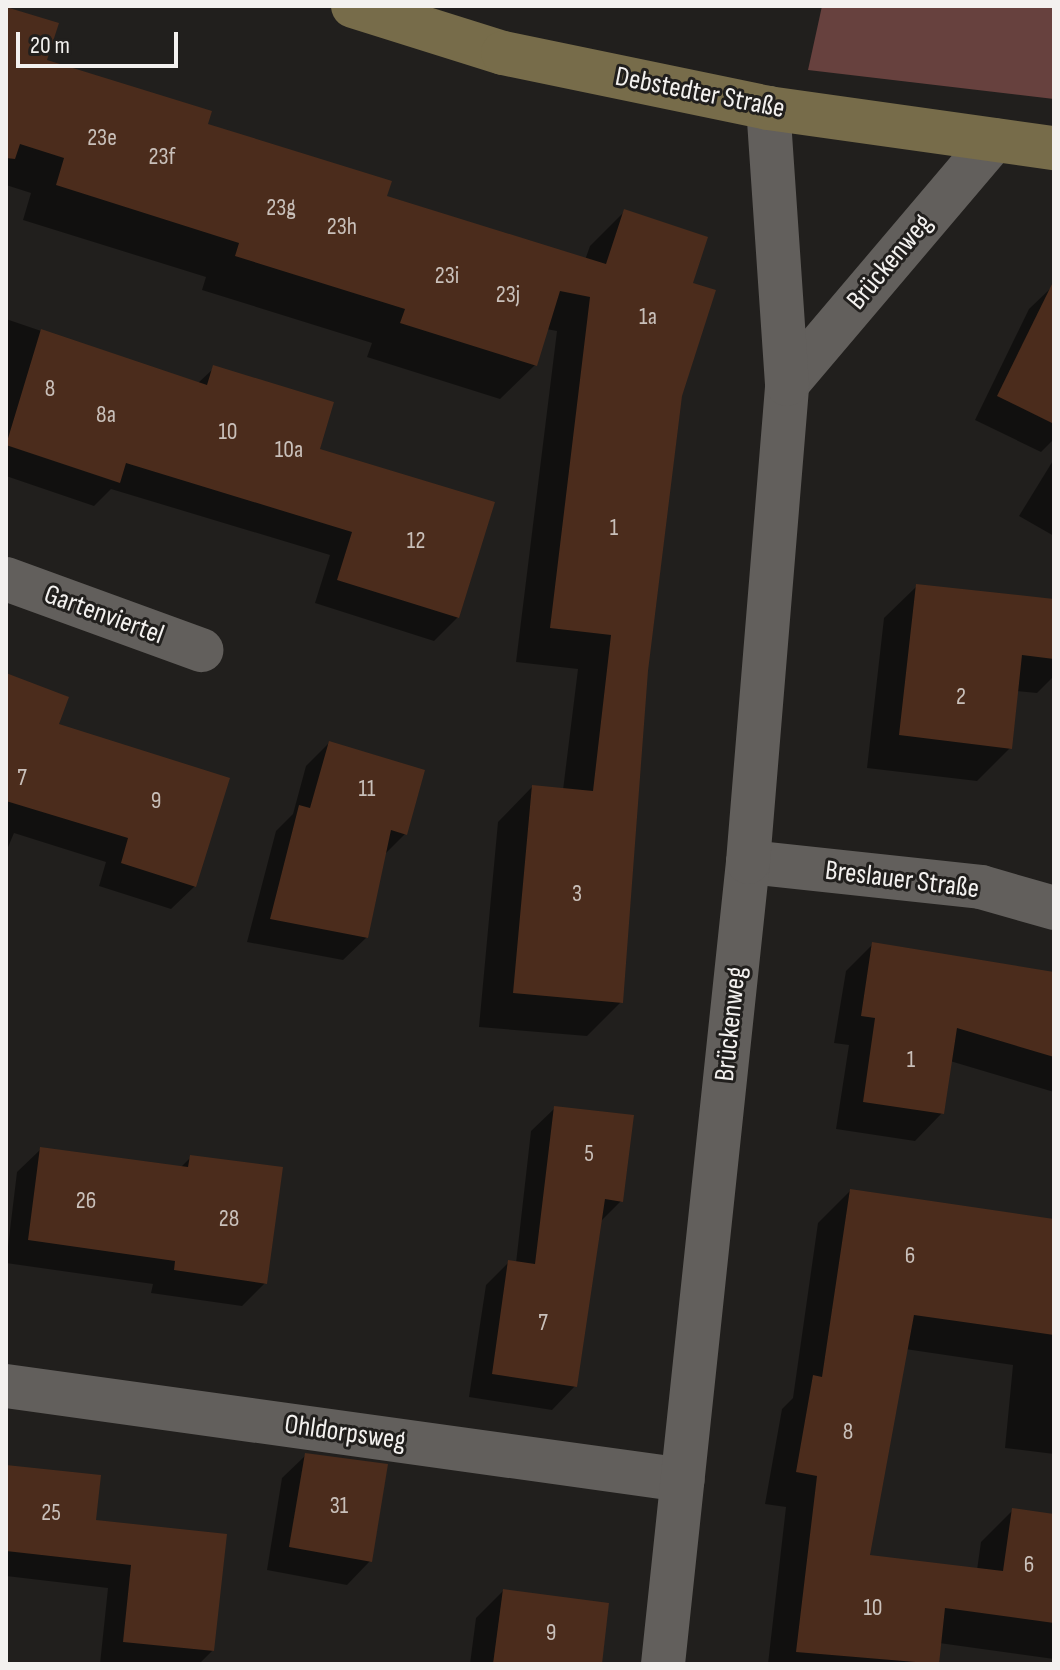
<!DOCTYPE html>
<meta charset="utf-8">
<style>
body{margin:0}
#map{position:relative;width:1060px;height:1670px;overflow:hidden;background:#211f1d;font-family:"Sofia Sans Condensed",sans-serif}
div>[style]{position:absolute}
[style*='--x']{left:calc(var(--x)*1px);top:calc(var(--y)*1px);width:calc(var(--w)*1px);rotate:calc(var(--a)*1deg)}
.forest>*{inset:0;background:#67413e}
.shadow>*{inset:0;background:#0007}
.building>*{inset:0;background:#4b2c1c}
.street>*{height:44px;margin:-22px;padding:0 22px;transform-origin:22px;border-radius:22px;background:#625f5c}
.secondary>*{height:44px;margin:-22px;padding:0 22px;transform-origin:22px;border-radius:22px;background:#776c4a}
span{translate:-50% -50%;white-space:nowrap;text-align:center;line-height:1.15;-webkit-text-stroke:6px #211f1d;paint-order:stroke}
.number-label{font-size:24px;color:#c9c0ba}
.number-label span{-webkit-text-stroke-width:0}
.street-label{font-size:28px;color:#f3f1ef}
.frame{position:absolute;inset:0;border:8px solid #f3f1ef;pointer-events:none}
.scale{position:absolute;left:16px;top:32px;width:162px;height:36px;box-sizing:border-box;border:4px solid #f3f1ef;border-top:0;padding-left:10px;font-size:24px;line-height:28px;white-space:nowrap;color:#f3f1ef;-webkit-text-stroke:6px #211f1d;paint-order:stroke}
</style>
<div id="map">
<div class="forest">
<div style="clip-path:polygon(822px 6px,1054px 6px,1054px 99px,808px 70px)"></div>
</div>
<div class="shadow">
<div style="clip-path:polygon(6px 9px,45px 61px,385px 197px,585px 260px,590px 246px,625px 211px,690px 284px,646px 671px,621px 1002px,587px 1036px,479px 1027px,498px 822px,532px 787px,563px 790px,578px 669px,516px 662px,557px 331px,546px 329px,535px 365px,500px 399px,367px 357px,372px 343px,202px 290px,206px 277px,23px 220px,31px 193px,6px 185px)"></div>
<div style="clip-path:polygon(1053px 286px,1054px 439px,1041px 452px,975px 420px,1029px 309px)"></div>
<div style="clip-path:polygon(6px 319px,197px 384px,214px 368px,318px 450px,458px 617px,434px 641px,315px 603px,330px 555px,111px 489px,94px 506px,6px 476px)"></div>
<div style="clip-path:polygon(1054px 459px,1054px 536px,1019px 516px)"></div>
<div style="clip-path:polygon(917px 586px,1054px 601px,1054px 676px,1037px 693px,1016px 691px,1010px 748px,977px 781px,867px 768px,884px 618px)"></div>
<div style="clip-path:polygon(6px 675px,195px 886px,171px 909px,99px 886px,106px 862px,14px 833px,6px 852px)"></div>
<div style="clip-path:polygon(329px 743px,405px 834px,384px 855px,367px 937px,343px 960px,247px 942px,276px 831px,293px 814px,306px 766px)"></div>
<div style="clip-path:polygon(873px 944px,1054px 974px,1054px 1092px,950px 1061px,942px 1113px,915px 1141px,836px 1129px,849px 1045px,834px 1043px,846px 971px)"></div>
<div style="clip-path:polygon(555px 1108px,621px 1201px,599px 1223px,575px 1386px,552px 1410px,469px 1397px,486px 1285px,509px 1262px,516px 1263px,531px 1131px)"></div>
<div style="clip-path:polygon(41px 1149px,180px 1168px,191px 1157px,265px 1283px,242px 1306px,151px 1293px,153px 1284px,6px 1263px,17px 1172px)"></div>
<div style="clip-path:polygon(850px 1191px,1054px 1241px,1054px 1454px,1005px 1448px,1013px 1365px,905px 1349px,868px 1557px,977px 1570px,981px 1542px,1013px 1510px,1054px 1516px,1054px 1659px,939px 1643px,937px 1664px,768px 1664px,786px 1507px,765px 1504px,782px 1409px,793px 1398px,818px 1223px)"></div>
<div style="clip-path:polygon(306px 1455px,370px 1561px,347px 1585px,267px 1570px,282px 1478px)"></div>
<div style="clip-path:polygon(6px 1467px,94px 1522px,213px 1650px,199px 1664px,100px 1664px,108px 1588px,6px 1576px)"></div>
<div style="clip-path:polygon(503px 1591px,600px 1664px,470px 1664px,476px 1618px)"></div>
</div>
<div class="building">
<div style="clip-path:polygon(6px 7px,59px 23px,47px 60px,212px 111px,208px 124px,392px 181px,387px 196px,606px 264px,624px 209px,708px 237px,693px 283px,716px 290px,682px 396px,648px 671px,623px 1003px,513px 993px,532px 785px,593px 791px,611px 635px,550px 628px,590px 297px,560px 291px,537px 366px,400px 323px,405px 309px,235px 256px,239px 243px,56px 185px,64px 158px,20px 144px,15px 159px,6px 158px)"></div>
<div style="clip-path:polygon(1054px 280px,1054px 424px,997px 396px)"></div>
<div style="clip-path:polygon(41px 329px,207px 385px,213px 365px,334px 402px,320px 449px,495px 502px,459px 618px,337px 580px,352px 532px,126px 463px,120px 483px,6px 445px)"></div>
<div style="clip-path:polygon(916px 584px,1054px 599px,1054px 659px,1022px 655px,1012px 749px,899px 735px)"></div>
<div style="clip-path:polygon(6px 673px,69px 697px,59px 724px,230px 778px,196px 887px,121px 863px,128px 838px,6px 801px)"></div>
<div style="clip-path:polygon(329px 741px,425px 770px,407px 835px,391px 830px,368px 938px,270px 919px,299px 805px,310px 808px)"></div>
<div style="clip-path:polygon(872px 942px,1054px 972px,1054px 1057px,957px 1028px,944px 1114px,863px 1102px,875px 1018px,861px 1016px)"></div>
<div style="clip-path:polygon(554px 1106px,634px 1115px,623px 1202px,605px 1199px,577px 1387px,492px 1374px,508px 1260px,535px 1264px)"></div>
<div style="clip-path:polygon(40px 1147px,188px 1167px,190px 1155px,283px 1167px,267px 1284px,174px 1270px,175px 1261px,28px 1240px)"></div>
<div style="clip-path:polygon(850px 1189px,1054px 1219px,1054px 1335px,914px 1315px,870px 1555px,1003px 1571px,1012px 1508px,1054px 1514px,1054px 1623px,945px 1608px,939px 1664px,796px 1652px,817px 1476px,796px 1472px,813px 1375px,822px 1377px)"></div>
<div style="clip-path:polygon(305px 1453px,388px 1464px,372px 1562px,289px 1547px)"></div>
<div style="clip-path:polygon(6px 1465px,101px 1475px,96px 1520px,227px 1534px,214px 1651px,123px 1642px,131px 1565px,6px 1551px)"></div>
<div style="clip-path:polygon(503px 1589px,609px 1603px,602px 1664px,493px 1664px)"></div>
</div>
<div class="street">
<div style="--x:787;--y:384;--w:320;--a:-49.7"></div>
<div style="--x:6;--y:579;--w:208;--a:20"></div>
<div style="--x:748;--y:862;--w:234;--a:6.1"></div>
<div style="--x:981;--y:887;--w:76;--a:16"></div>
<div style="--x:6;--y:1386;--w:683;--a:7.9"></div>
<div style="--x:663;--y:1664;--w:806;--a:-83.95"></div>
<div style="--x:748;--y:862;--w:480;--a:-85.3"></div>
<div style="--x:787;--y:384;--w:277;--a:-93.9"></div>
</div>
<div class="secondary">
<div style="--x:353;--y:6;--w:157;--a:17.4"></div>
<div style="--x:503;--y:53;--w:271;--a:11.7"></div>
<div style="--x:768;--y:108;--w:289;--a:8"></div>
</div>
<div class="number-label">
<span style="left:102px;top:138px">23e</span>
<span style="left:162px;top:157px">23f</span>
<span style="left:281px;top:208px">23g</span>
<span style="left:342px;top:227px">23h</span>
<span style="left:447px;top:276px">23i</span>
<span style="left:508px;top:295px">23j</span>
<span style="left:648px;top:317px">1a</span>
<span style="left:50px;top:389px">8</span>
<span style="left:106px;top:415px">8a</span>
<span style="left:228px;top:432px">10</span>
<span style="left:289px;top:450px">10a</span>
<span style="left:614px;top:528px">1</span>
<span style="left:416px;top:541px">12</span>
<span style="left:961px;top:697px">2</span>
<span style="left:22px;top:778px">7</span>
<span style="left:367px;top:789px">11</span>
<span style="left:156px;top:801px">9</span>
<span style="left:577px;top:894px">3</span>
<span style="left:911px;top:1060px">1</span>
<span style="left:589px;top:1154px">5</span>
<span style="left:86px;top:1201px">26</span>
<span style="left:229px;top:1219px">28</span>
<span style="left:910px;top:1256px">6</span>
<span style="left:543px;top:1323px">7</span>
<span style="left:848px;top:1432px">8</span>
<span style="left:339px;top:1506px">31</span>
<span style="left:51px;top:1513px">25</span>
<span style="left:1029px;top:1565px">6</span>
<span style="left:873px;top:1608px">10</span>
<span style="left:551px;top:1633px">9</span>
</div>
<div class="street-label">
<span style="left:700px;top:93px;rotate:11deg">Debstedter Straße</span>
<span style="left:890px;top:262px;rotate:-50deg">Brückenweg</span>
<span style="left:104px;top:615px;rotate:20deg">Gartenviertel</span>
<span style="left:902px;top:880px;rotate:7deg">Breslauer Straße</span>
<span style="left:731px;top:1024px;rotate:-84deg">Brückenweg</span>
<span style="left:345px;top:1433px;rotate:8deg">Ohldorpsweg</span>
</div>
<div class="frame"></div>
<div class="scale">20 m</div>
</div>
